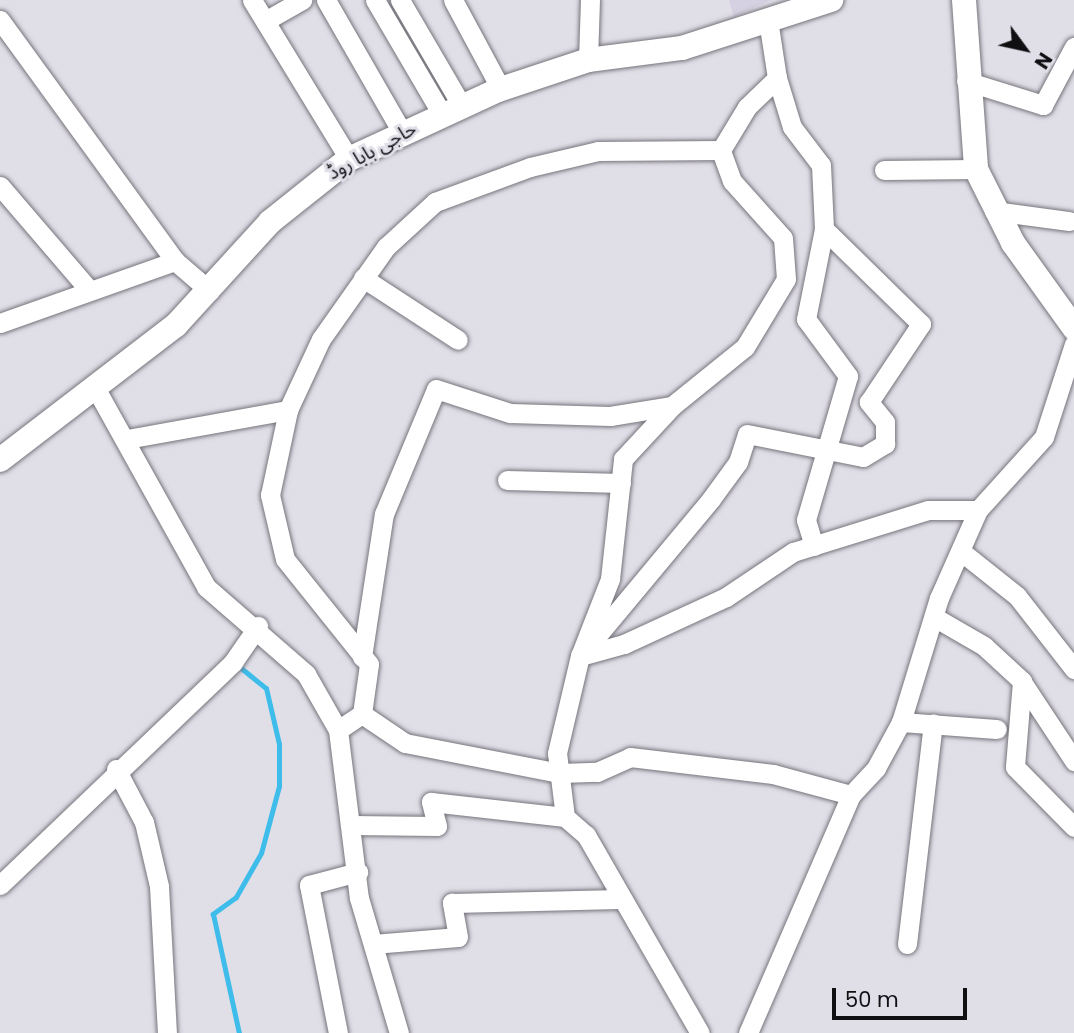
<!DOCTYPE html>
<meta charset="utf-8">
<style>
body{margin:0}
#map{position:relative;width:1074px;height:1033px;overflow:hidden;background:#e0dee7;font-family:Poppins,"Noto Sans Arabic",sans-serif}
div>[style]{position:absolute}
[style*='--x']{left:calc(var(--x)*1px);top:calc(var(--y)*1px);width:calc(var(--w)*1px);rotate:calc(var(--a)*1deg)}
.built>*{inset:0;background:#d6d1e2}
.stream>*{height:5px;margin:-2.5px;padding:0 2.5px;transform-origin:2.5px;border-radius:2.5px;background:#3ebcea}
.roads{filter:drop-shadow(0 0 2px #77747c) drop-shadow(0 0 2px #77747c)}
.minor>*{height:19px;margin:-9.5px;padding:0 9.5px;transform-origin:9.5px;border-radius:9.5px;background:#fff}
.major>*{height:24px;margin:-12px;padding:0 12px;transform-origin:12px;border-radius:12px;background:#fff}
span{translate:-50% -50%;white-space:nowrap;text-align:center;line-height:1.15;-webkit-text-stroke:6px #e0dee7;paint-order:stroke}
.street-label{font-size:19px;color:#101013}
.north{position:absolute;left:990px;top:14px;width:70px;height:70px;-webkit-text-stroke:5px #e0dee7;paint-order:stroke;rotate:123deg;font-size:19px;font-weight:700;line-height:28px;text-align:center;color:#101013}
.north::after{content:'';display:block;margin:auto;width:24px;height:32px;background:#101013;clip-path:polygon(50% 0,100% 100%,50% 72%,0 100%)}
.scale{position:absolute;left:832px;top:988px;width:135px;height:32px;box-sizing:border-box;border:4px solid #101013;border-top:0;padding-left:9px;font-size:21px;line-height:24px;white-space:nowrap;color:#101013;-webkit-text-stroke:5px #e0dee7;paint-order:stroke}
</style>
<div id="map">
<div class="built">
<div style="clip-path:polygon(729px 0,771px 0,734px 17px)"></div>
</div>
<div class="stream">
<div style="--x:236;--y:664;--w:38;--a:39"></div>
<div style="--x:266;--y:688;--w:57;--a:76.9"></div>
<div style="--x:279;--y:744;--w:42;--a:90"></div>
<div style="--x:279;--y:786;--w:69;--a:105"></div>
<div style="--x:261;--y:853;--w:51;--a:119.6"></div>
<div style="--x:236;--y:897;--w:29;--a:144"></div>
<div style="--x:213;--y:914;--w:122;--a:77.7"></div>
</div>
<div class="roads">
<div class="minor">
<div style="--x:252;--y:0;--w:186;--a:58.6"></div>
<div style="--x:326;--y:0;--w:152;--a:60.1"></div>
<div style="--x:375;--y:0;--w:132;--a:59.6"></div>
<div style="--x:400;--y:0;--w:123;--a:59.7"></div>
<div style="--x:453;--y:0;--w:101;--a:61.7"></div>
<div style="--x:0;--y:20;--w:298;--a:54"></div>
<div style="--x:175;--y:261;--w:46;--a:40.6"></div>
<div style="--x:265;--y:21;--w:43;--a:-29.6"></div>
<div style="--x:588;--y:60;--w:60;--a:-88.1"></div>
<div style="--x:777;--y:78;--w:51;--a:73"></div>
<div style="--x:792;--y:127;--w:48;--a:52.7"></div>
<div style="--x:821;--y:165;--w:64;--a:87.3"></div>
<div style="--x:824;--y:229;--w:92;--a:101.3"></div>
<div style="--x:806;--y:319;--w:71;--a:53.6"></div>
<div style="--x:848;--y:376;--w:150;--a:106.3"></div>
<div style="--x:806;--y:520;--w:27;--a:73"></div>
<div style="--x:966;--y:81;--w:81;--a:17.3"></div>
<div style="--x:1043;--y:105;--w:66;--a:-61.9"></div>
<div style="--x:884;--y:170;--w:92;--a:-0.6"></div>
<div style="--x:0;--y:186;--w:137;--a:49.4"></div>
<div style="--x:994;--y:211;--w:76;--a:7.6"></div>
<div style="--x:363;--y:278;--w:113;--a:33.1"></div>
<div style="--x:0;--y:323;--w:186;--a:-19.5"></div>
<div style="--x:96;--y:389;--w:227;--a:60.9"></div>
<div style="--x:206;--y:587;--w:133;--a:41"></div>
<div style="--x:306;--y:674;--w:64;--a:60.3"></div>
<div style="--x:338;--y:730;--w:169;--a:82.9"></div>
<div style="--x:359;--y:898;--w:141;--a:73.5"></div>
<div style="--x:127;--y:439;--w:164;--a:-10.2"></div>
<div style="--x:507;--y:480;--w:114;--a:1.5"></div>
<div style="--x:963;--y:553;--w:69;--a:38.5"></div>
<div style="--x:1017;--y:596;--w:93;--a:52"></div>
<div style="--x:934;--y:617;--w:58;--a:30.1"></div>
<div style="--x:984;--y:646;--w:52;--a:42.6"></div>
<div style="--x:1022;--y:681;--w:86;--a:94.7"></div>
<div style="--x:1015;--y:767;--w:84;--a:45.5"></div>
<div style="--x:597;--y:636;--w:178;--a:-50.2"></div>
<div style="--x:711;--y:499;--w:46;--a:-53.9"></div>
<div style="--x:738;--y:462;--w:29;--a:-72"></div>
<div style="--x:747;--y:434;--w:118;--a:11.2"></div>
<div style="--x:863;--y:457;--w:26;--a:-31"></div>
<div style="--x:885;--y:444;--w:22;--a:-90"></div>
<div style="--x:885;--y:422;--w:26;--a:-129"></div>
<div style="--x:869;--y:402;--w:94;--a:-56.3"></div>
<div style="--x:921;--y:324;--w:136;--a:-135.6"></div>
<div style="--x:580;--y:656;--w:46;--a:-15.3"></div>
<div style="--x:624;--y:644;--w:112;--a:-24.7"></div>
<div style="--x:726;--y:597;--w:81;--a:-33.9"></div>
<div style="--x:793;--y:552;--w:141;--a:-17.3"></div>
<div style="--x:928;--y:510;--w:50;--a:0"></div>
<div style="--x:362;--y:657;--w:145;--a:-81.3"></div>
<div style="--x:384;--y:514;--w:135;--a:-67.4"></div>
<div style="--x:436;--y:389;--w:78;--a:18"></div>
<div style="--x:510;--y:413;--w:100;--a:1.7"></div>
<div style="--x:610;--y:416;--w:63;--a:-9.2"></div>
<div style="--x:1022;--y:682;--w:95;--a:56.6"></div>
<div style="--x:362;--y:714;--w:52;--a:34"></div>
<div style="--x:405;--y:743;--w:158;--a:11"></div>
<div style="--x:560;--y:773;--w:37;--a:-2"></div>
<div style="--x:597;--y:772;--w:36;--a:-24"></div>
<div style="--x:630;--y:757;--w:144;--a:6.8"></div>
<div style="--x:773;--y:774;--w:81;--a:15.1"></div>
<div style="--x:901;--y:722;--w:96;--a:4.2"></div>
<div style="--x:338;--y:730;--w:29;--a:-34"></div>
<div style="--x:362;--y:714;--w:50;--a:-82"></div>
<div style="--x:369;--y:664;--w:134;--a:-128.7"></div>
<div style="--x:285;--y:559;--w:66;--a:-103.2"></div>
<div style="--x:270;--y:495;--w:87;--a:-78"></div>
<div style="--x:288;--y:410;--w:78;--a:-65.1"></div>
<div style="--x:321;--y:339;--w:113;--a:-54.8"></div>
<div style="--x:386;--y:247;--w:67;--a:-42.6"></div>
<div style="--x:435;--y:202;--w:101;--a:-20.2"></div>
<div style="--x:530;--y:167;--w:70;--a:-13.2"></div>
<div style="--x:598;--y:151;--w:123;--a:-0.5"></div>
<div style="--x:116;--y:769;--w:60;--a:62.2"></div>
<div style="--x:144;--y:822;--w:66;--a:76.8"></div>
<div style="--x:159;--y:886;--w:147;--a:86.9"></div>
<div style="--x:565;--y:817;--w:64;--a:-97.1"></div>
<div style="--x:557;--y:753;--w:100;--a:-76.7"></div>
<div style="--x:580;--y:656;--w:83;--a:-68.7"></div>
<div style="--x:610;--y:579;--w:121;--a:-83.8"></div>
<div style="--x:623;--y:459;--w:72;--a:-47.2"></div>
<div style="--x:672;--y:406;--w:94;--a:-38.9"></div>
<div style="--x:745;--y:347;--w:79;--a:-58.9"></div>
<div style="--x:786;--y:279;--w:41;--a:-94.2"></div>
<div style="--x:783;--y:238;--w:76;--a:-131.8"></div>
<div style="--x:732;--y:181;--w:33;--a:-110"></div>
<div style="--x:721;--y:150;--w:50;--a:-58.8"></div>
<div style="--x:747;--y:107;--w:42;--a:-44"></div>
<div style="--x:777;--y:78;--w:59;--a:-98.8"></div>
<div style="--x:351;--y:825;--w:86;--a:0.7"></div>
<div style="--x:437;--y:826;--w:25;--a:-104"></div>
<div style="--x:431;--y:802;--w:135;--a:6.4"></div>
<div style="--x:565;--y:817;--w:28;--a:41"></div>
<div style="--x:586;--y:835;--w:228;--a:60.1"></div>
<div style="--x:0;--y:885;--w:323;--a:-43.7"></div>
<div style="--x:233;--y:662;--w:44;--a:-55.2"></div>
<div style="--x:373;--y:944;--w:85;--a:-4.7"></div>
<div style="--x:458;--y:937;--w:35;--a:-100"></div>
<div style="--x:452;--y:903;--w:168;--a:-1.4"></div>
<div style="--x:907;--y:944;--w:222;--a:-83.3"></div>
<div style="--x:338;--y:1033;--w:151;--a:-101.1"></div>
<div style="--x:309;--y:885;--w:51;--a:-14.9"></div>
<div style="--x:748;--y:1033;--w:259;--a:-66.6"></div>
<div style="--x:851;--y:795;--w:37;--a:-47"></div>
<div style="--x:876;--y:768;--w:52;--a:-61.5"></div>
<div style="--x:901;--y:722;--w:130;--a:-73"></div>
<div style="--x:939;--y:598;--w:96;--a:-66.1"></div>
<div style="--x:978;--y:510;--w:98;--a:-47.9"></div>
<div style="--x:1044;--y:437;--w:98;--a:-72.1"></div>
</div>
<div class="major">
<div style="--x:964;--y:0;--w:169;--a:85.9"></div>
<div style="--x:976;--y:169;--w:83;--a:63.4"></div>
<div style="--x:1013;--y:243;--w:105;--a:54.3"></div>
<div style="--x:0;--y:460;--w:222;--a:-37.5"></div>
<div style="--x:176;--y:325;--w:139;--a:-47.6"></div>
<div style="--x:270;--y:222;--w:101;--a:-38.6"></div>
<div style="--x:349;--y:159;--w:164;--a:-24.8"></div>
<div style="--x:498;--y:90;--w:95;--a:-18.4"></div>
<div style="--x:588;--y:60;--w:95;--a:-7.3"></div>
<div style="--x:682;--y:48;--w:157;--a:-17.9"></div>
</div>
</div>
<div class="street-label">
<span style="left:372px;top:151px;rotate:-29deg">حاجی بابا روڈ</span>
</div>
<div class="north">N</div>
<div class="scale">50 m</div>
</div>
